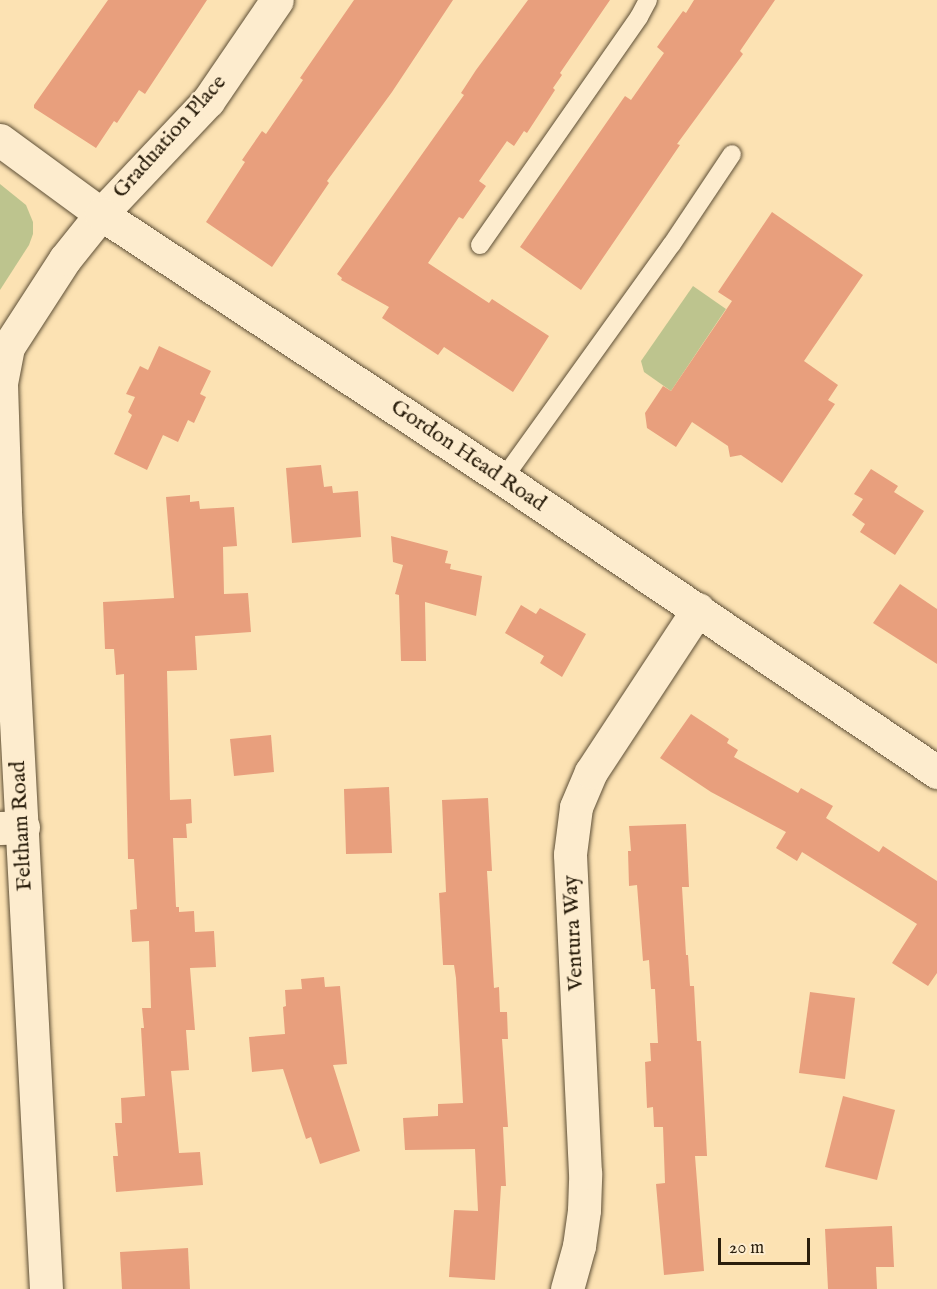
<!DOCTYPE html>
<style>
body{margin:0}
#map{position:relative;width:937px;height:1289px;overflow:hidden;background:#fce2b3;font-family:"IM FELL English",serif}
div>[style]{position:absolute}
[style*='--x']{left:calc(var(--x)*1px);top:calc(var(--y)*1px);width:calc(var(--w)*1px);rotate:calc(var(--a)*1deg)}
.green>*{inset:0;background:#bdc48e}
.building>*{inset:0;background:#e89f7d}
.roads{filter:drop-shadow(0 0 2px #5e4f36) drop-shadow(0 0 2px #5e4f36)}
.service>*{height:18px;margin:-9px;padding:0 9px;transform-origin:9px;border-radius:9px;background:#fdecce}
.minor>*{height:33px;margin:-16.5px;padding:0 16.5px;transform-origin:16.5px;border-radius:16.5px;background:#fdecce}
.tertiary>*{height:33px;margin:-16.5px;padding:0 16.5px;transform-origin:16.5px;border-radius:16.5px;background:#fdecce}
.secondary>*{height:33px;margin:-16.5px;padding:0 16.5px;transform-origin:16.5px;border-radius:16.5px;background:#fdecce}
span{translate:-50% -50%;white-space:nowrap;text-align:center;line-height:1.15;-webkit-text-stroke:4.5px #fdecce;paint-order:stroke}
.street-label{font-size:22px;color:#2a1e0c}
.scale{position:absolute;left:718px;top:1238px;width:92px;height:27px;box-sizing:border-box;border:3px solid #2a1e0c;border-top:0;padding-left:8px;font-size:18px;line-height:21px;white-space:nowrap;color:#2a1e0c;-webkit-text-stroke:4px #fdecce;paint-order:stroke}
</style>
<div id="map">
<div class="green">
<div style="clip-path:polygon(0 184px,26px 205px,33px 222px,33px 234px,29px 245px,0 290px)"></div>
<div style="clip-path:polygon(693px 286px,726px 309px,671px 391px,644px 372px,641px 361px)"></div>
</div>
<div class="building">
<div style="clip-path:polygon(108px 0,207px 0,145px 94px,139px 90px,117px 123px,114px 121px,96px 148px,34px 108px,34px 105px)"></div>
<div style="clip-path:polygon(354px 0,453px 0,392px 92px,327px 181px,329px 183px,272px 267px,206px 222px,245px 162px,242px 160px,262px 131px,266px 134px,303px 80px,300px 78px)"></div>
<div style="clip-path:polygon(528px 0,610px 0,560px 73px,562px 75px,553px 88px,555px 90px,527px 133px,524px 131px,514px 146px,507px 141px,479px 181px,486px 186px,463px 219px,459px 217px,428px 263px,489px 303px,492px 299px,549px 336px,513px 392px,444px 347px,438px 355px,382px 318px,389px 307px,341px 280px,342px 278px,337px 274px,464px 95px,461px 93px,476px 70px)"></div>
<div style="clip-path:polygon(694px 0,775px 0,740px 51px,743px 54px,677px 144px,680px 145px,581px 290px,520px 247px,625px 96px,631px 100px,664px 53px,657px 47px,683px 11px,686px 13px)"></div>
<div style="clip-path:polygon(772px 212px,863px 275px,804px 361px,838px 385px,828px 400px,835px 404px,782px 483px,741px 455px,730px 457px,728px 446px,692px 422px,676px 447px,647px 428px,645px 413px,663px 386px,671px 391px,732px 301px,718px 292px)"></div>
<div style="clip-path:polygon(159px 346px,211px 371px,200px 394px,206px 397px,194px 423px,188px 420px,178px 442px,163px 435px,147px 470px,114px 454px,132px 415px,128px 412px,135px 397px,126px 394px,140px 366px,148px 370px)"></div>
<div style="clip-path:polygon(321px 465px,324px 487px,332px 486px,333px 493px,358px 491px,361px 537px,292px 543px,286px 468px)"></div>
<div style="clip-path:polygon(871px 469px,898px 486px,894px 492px,924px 511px,895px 555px,860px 532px,865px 524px,852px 515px,863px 499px,854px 494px)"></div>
<div style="clip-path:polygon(190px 495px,190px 502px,199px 501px,200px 509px,234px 507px,237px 546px,223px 547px,224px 594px,248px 593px,251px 632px,195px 636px,197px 670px,167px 671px,170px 800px,191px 799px,192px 823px,186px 824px,187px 838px,173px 838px,176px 907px,179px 907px,179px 912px,194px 911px,195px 932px,214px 931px,216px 967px,190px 968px,195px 1030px,186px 1030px,189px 1070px,171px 1071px,179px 1153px,200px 1152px,203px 1185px,116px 1192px,113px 1156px,118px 1156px,115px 1123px,122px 1123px,121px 1098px,145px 1096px,141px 1028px,144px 1028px,142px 1008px,151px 1008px,149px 941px,132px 942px,130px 910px,137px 909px,134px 859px,128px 859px,124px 674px,116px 675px,114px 649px,105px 649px,103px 602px,174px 598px,166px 497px)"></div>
<div style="clip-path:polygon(391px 536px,448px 551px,445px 563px,451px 564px,450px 569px,482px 576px,476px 616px,425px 602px,426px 661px,401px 661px,399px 595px,395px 594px,403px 565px,393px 562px)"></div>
<div style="clip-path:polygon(900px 584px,937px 609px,937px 664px,873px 623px)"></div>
<div style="clip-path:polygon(521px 605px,536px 614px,540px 608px,586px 634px,562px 677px,540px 663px,544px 656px,505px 633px)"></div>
<div style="clip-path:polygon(691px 714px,729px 739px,727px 743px,738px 750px,734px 757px,798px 793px,801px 788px,833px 806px,826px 818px,879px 852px,883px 846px,937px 881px,937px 973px,928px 986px,892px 963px,917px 924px,802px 852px,797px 861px,776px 848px,786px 832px,711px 792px,660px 758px)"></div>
<div style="clip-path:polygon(271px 735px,274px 772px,234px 776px,230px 739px)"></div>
<div style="clip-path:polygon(389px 787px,392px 853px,346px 854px,344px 789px)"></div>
<div style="clip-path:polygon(488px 798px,492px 871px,487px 871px,494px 988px,499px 987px,500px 1012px,507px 1012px,508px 1039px,502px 1039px,508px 1127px,503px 1127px,506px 1186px,501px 1186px,495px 1280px,449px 1277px,454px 1210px,478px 1211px,475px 1149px,405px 1150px,403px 1118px,438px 1116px,438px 1104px,463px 1103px,456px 978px,454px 965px,443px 965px,439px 893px,446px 892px,442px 800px)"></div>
<div style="clip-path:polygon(686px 824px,689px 887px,682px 887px,686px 955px,688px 955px,690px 986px,694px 986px,697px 1041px,701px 1041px,707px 1156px,695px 1156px,704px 1271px,664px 1275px,656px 1184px,665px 1183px,663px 1127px,654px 1127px,653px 1107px,647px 1108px,645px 1062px,651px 1061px,650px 1043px,658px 1043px,655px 989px,651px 989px,649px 960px,643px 961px,637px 885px,629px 886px,628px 851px,631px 851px,629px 826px)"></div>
<div style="clip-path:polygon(324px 977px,325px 987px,340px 986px,347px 1064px,333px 1065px,360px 1151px,320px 1164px,311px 1137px,306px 1139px,283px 1069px,252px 1072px,249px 1037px,285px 1034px,283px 1007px,286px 1006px,285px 990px,302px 989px,301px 979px)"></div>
<div style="clip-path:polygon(810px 992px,855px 998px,845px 1079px,799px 1073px)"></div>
<div style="clip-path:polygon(843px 1096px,895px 1110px,877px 1180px,825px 1167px)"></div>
<div style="clip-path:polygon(892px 1226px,894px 1267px,876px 1267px,877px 1289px,828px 1289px,825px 1229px)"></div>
<div style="clip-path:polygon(188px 1248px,190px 1289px,122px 1289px,120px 1252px)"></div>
</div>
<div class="roads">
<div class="service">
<div style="--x:480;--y:245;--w:278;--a:-55.1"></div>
<div style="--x:639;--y:17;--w:19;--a:-62"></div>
<div style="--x:503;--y:479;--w:289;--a:-54.3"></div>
<div style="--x:672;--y:244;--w:108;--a:-56.3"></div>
</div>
<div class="minor">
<div style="--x:101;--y:214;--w:156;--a:-46.6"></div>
<div style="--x:208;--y:101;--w:122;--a:-55.7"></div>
<div style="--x:0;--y:828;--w:23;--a:-2"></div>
<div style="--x:567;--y:1289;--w:45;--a:-74.4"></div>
<div style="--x:579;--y:1246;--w:36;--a:-82"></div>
<div style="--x:584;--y:1210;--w:37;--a:-88"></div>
<div style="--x:585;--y:1173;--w:319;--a:-92.7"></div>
<div style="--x:570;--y:854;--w:47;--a:-82.7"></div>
<div style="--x:576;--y:807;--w:38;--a:-67"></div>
<div style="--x:591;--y:772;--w:195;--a:-56.7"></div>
</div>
<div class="tertiary">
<div style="--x:46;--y:1289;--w:779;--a:-93.02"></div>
<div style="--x:5;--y:511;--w:128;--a:-91.8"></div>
<div style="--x:1;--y:383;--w:37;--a:-79"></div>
<div style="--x:8;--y:347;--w:105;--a:-57.1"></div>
<div style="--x:65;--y:259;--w:58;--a:-51.3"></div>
</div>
<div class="secondary">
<div style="--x:0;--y:140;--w:125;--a:36.2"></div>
<div style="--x:101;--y:214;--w:481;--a:33.4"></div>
<div style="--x:503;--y:479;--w:524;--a:34.02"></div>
</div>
</div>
<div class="street-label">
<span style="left:170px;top:137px;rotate:-48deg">Graduation Place</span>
<span style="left:468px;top:456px;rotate:34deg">Gordon Head Road</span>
<span style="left:22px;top:826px;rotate:-93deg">Feltham Road</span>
<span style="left:574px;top:933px;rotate:-93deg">Ventura Way</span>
</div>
<div class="scale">20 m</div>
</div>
